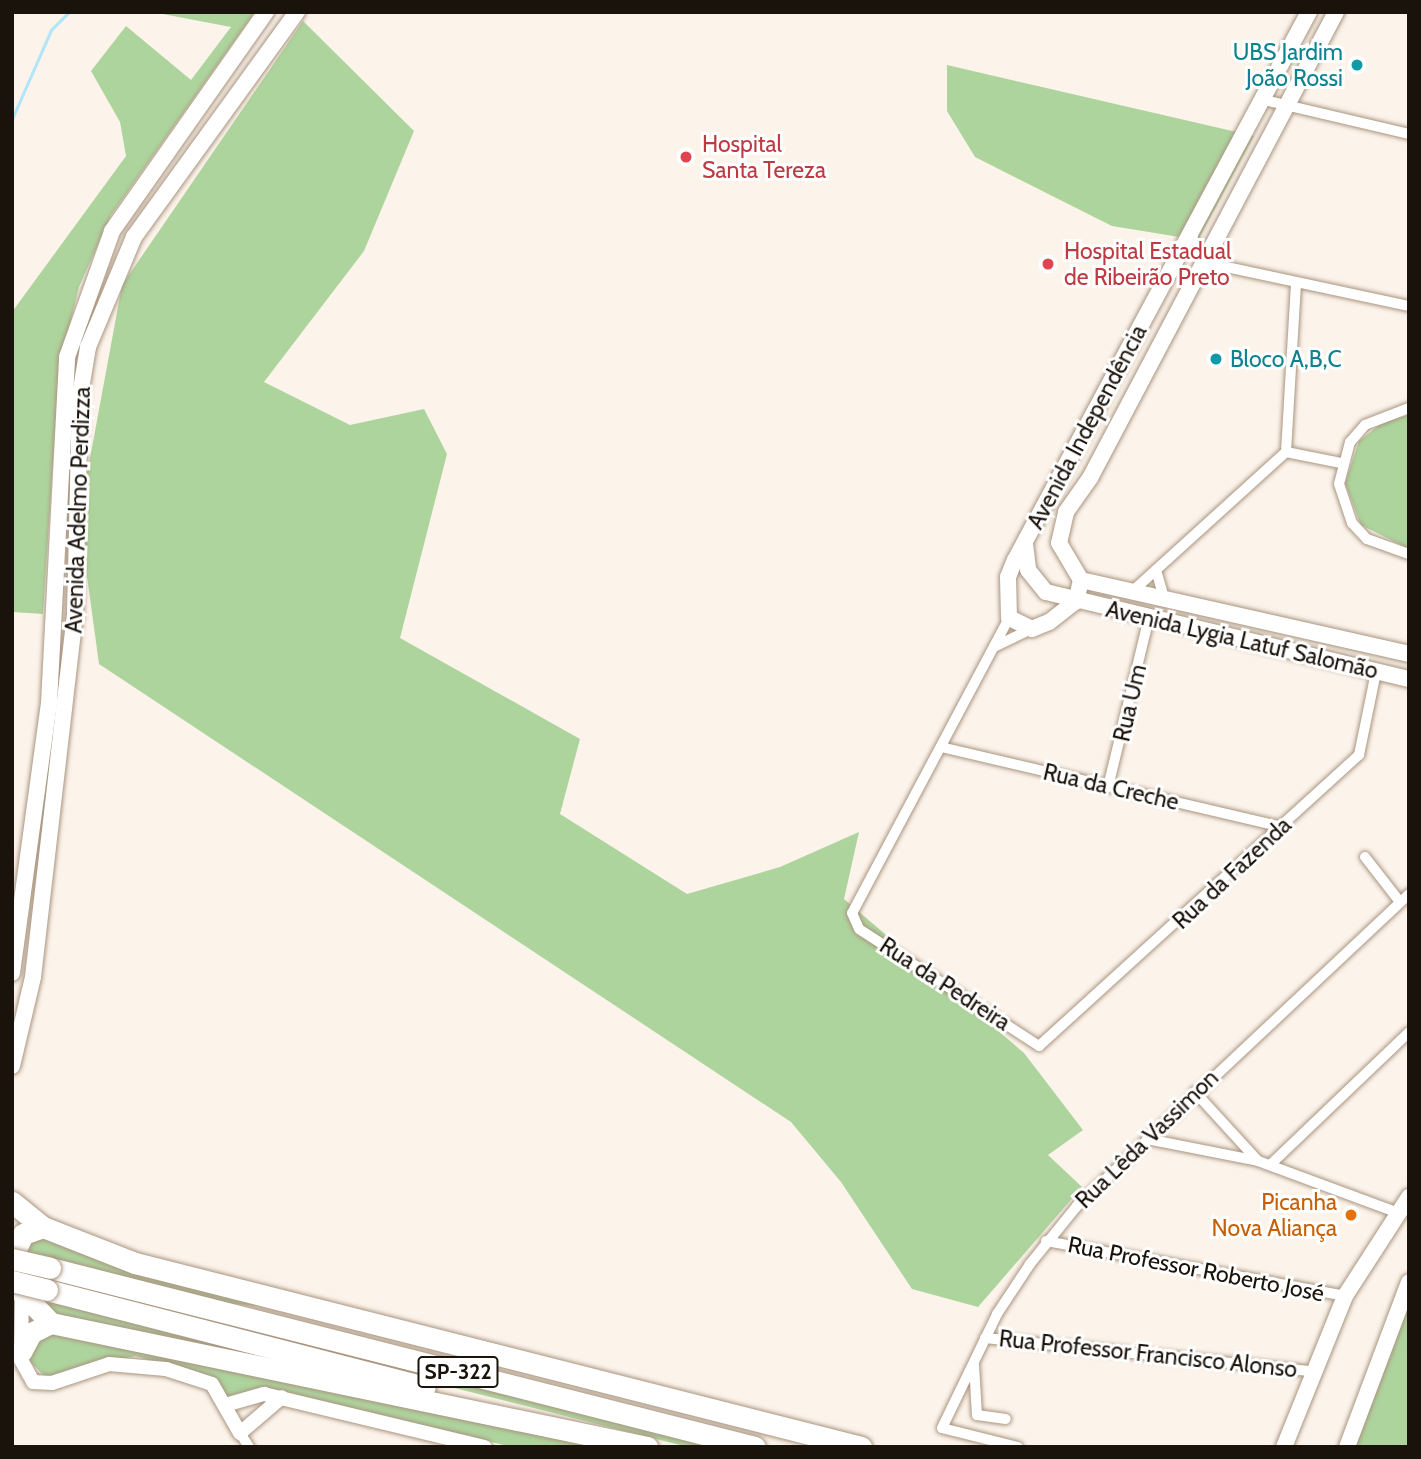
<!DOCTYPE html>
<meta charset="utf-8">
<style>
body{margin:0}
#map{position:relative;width:1421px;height:1459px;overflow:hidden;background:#fcf3ea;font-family:Cabin,sans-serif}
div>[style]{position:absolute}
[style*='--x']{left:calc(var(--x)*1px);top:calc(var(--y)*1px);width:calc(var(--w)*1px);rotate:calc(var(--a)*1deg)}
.green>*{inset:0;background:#aed49d}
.stream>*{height:2.5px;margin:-1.25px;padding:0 1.25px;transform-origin:1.25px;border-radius:1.25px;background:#b2e5f9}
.roads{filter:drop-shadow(0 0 2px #a99580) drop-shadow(0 0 2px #a99580)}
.minor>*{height:10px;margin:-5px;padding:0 5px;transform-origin:5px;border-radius:5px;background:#fff}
.tertiary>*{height:14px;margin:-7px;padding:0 7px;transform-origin:7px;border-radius:7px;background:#fff}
.secondary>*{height:16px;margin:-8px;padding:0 8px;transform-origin:8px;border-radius:8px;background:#fff}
.motorway>*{height:21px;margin:-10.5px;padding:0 10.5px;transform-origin:10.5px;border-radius:10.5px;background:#fff}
.bridges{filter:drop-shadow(0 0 2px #a99580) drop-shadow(0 0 2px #a99580)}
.motorway-bridge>*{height:21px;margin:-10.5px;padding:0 10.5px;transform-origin:10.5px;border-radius:10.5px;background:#fff}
.dots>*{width:19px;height:19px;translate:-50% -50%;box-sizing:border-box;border:4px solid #fff;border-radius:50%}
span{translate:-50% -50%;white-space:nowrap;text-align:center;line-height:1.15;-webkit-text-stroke:6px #fff;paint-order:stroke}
.shield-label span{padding:2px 5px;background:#fff;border:2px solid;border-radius:5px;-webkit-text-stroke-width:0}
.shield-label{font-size:21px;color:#1a130b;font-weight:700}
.culture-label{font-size:23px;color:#0d838f}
.right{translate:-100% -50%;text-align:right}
.left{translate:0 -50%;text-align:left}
.health-label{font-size:23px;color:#be3a42}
.street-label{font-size:23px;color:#1a130b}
.food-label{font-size:23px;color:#c56008}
.frame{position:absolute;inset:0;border:14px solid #1a130b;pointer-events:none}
</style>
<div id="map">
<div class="green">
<div style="clip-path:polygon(152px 12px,255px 12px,111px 215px,79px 287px,59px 369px,43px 614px,12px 612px,12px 312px,126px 156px,120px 122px,91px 71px,126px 26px,191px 80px,231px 27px)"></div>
<div style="clip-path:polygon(303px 21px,414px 131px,364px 251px,264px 382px,350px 425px,424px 409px,447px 454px,400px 638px,580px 739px,560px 814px,687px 894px,780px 867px,859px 832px,844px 899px,1024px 1053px,1083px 1130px,1048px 1155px,1082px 1187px,978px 1307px,912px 1289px,841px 1182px,791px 1122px,99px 664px,79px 518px,122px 285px)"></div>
<div style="clip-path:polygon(947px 65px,1254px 136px,1198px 240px,1112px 226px,975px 157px,947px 111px)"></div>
<div style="clip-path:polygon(1409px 415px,1409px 549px,1361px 525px,1345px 483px,1359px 441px,1383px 422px)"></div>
<div style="clip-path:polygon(39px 1236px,119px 1267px,291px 1309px,226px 1303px,23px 1254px,27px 1240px)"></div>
<div style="clip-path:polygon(45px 1272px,734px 1447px,688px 1447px,427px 1381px,42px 1283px)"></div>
<div style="clip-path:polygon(1409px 1282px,1409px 1447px,1347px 1447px)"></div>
<div style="clip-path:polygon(36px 1297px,373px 1383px,58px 1320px)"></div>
<div style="clip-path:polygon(44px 1329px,608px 1447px,512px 1447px,271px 1389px,228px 1398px,210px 1377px,135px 1356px,45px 1377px,26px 1357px)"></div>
</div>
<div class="stream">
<div style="--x:12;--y:119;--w:97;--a:-66.3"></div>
<div style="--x:51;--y:30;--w:25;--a:-45"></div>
</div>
<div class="roads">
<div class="minor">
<div style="--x:1260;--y:99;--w:153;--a:13.2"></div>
<div style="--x:1191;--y:234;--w:30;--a:67"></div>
<div style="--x:1203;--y:262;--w:211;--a:12.1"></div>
<div style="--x:1409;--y:408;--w:47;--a:158.9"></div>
<div style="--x:1365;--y:425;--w:23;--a:131"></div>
<div style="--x:1350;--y:442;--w:43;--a:104.7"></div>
<div style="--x:1339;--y:484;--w:41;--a:71.6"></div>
<div style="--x:1352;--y:523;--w:22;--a:47"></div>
<div style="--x:1367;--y:539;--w:45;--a:19.7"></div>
<div style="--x:1286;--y:452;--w:56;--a:11.3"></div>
<div style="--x:1156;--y:570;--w:25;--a:74"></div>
<div style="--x:1136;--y:588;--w:202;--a:-42.2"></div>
<div style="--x:1286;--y:452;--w:170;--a:-86.6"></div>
<div style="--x:1009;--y:618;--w:334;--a:118"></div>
<div style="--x:852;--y:913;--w:17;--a:66"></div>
<div style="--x:859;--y:929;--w:215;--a:33"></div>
<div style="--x:1039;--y:1046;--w:433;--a:-42.3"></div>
<div style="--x:1359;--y:755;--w:85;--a:-78.4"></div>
<div style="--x:996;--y:646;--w:39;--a:-26"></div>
<div style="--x:941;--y:747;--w:349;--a:13.2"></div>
<div style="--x:1108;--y:787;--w:174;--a:-76.4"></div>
<div style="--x:1365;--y:857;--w:57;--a:52.1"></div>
<div style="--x:1195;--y:1092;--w:93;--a:47.6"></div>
<div style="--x:1147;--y:1139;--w:113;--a:11.2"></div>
<div style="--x:1258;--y:1161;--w:147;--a:20.3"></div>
<div style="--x:1270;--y:1165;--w:192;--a:-43.7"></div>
<div style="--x:1046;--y:1241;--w:304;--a:10.4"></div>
<div style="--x:985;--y:1338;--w:328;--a:5.8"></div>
<div style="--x:974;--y:1365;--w:50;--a:86.6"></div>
<div style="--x:977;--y:1415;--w:29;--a:8"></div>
<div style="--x:240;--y:1433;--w:17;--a:57"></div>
<div style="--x:1018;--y:1447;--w:78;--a:-166"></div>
<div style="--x:942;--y:1428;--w:127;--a:-64.2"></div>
<div style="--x:997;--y:1314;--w:60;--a:-56.6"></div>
<div style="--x:1030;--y:1264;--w:75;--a:-51"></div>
<div style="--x:1077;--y:1206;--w:456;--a:-43.2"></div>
</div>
<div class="tertiary">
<div style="--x:22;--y:1293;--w:67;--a:90.9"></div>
<div style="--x:21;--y:1360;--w:25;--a:61"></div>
<div style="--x:33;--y:1382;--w:19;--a:3"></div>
<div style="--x:52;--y:1383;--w:60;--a:-18.4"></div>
<div style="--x:109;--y:1364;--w:57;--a:5"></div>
<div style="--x:166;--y:1369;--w:48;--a:18.1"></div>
<div style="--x:212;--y:1384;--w:56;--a:60.3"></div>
<div style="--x:240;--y:1433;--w:55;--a:-40.6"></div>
<div style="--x:225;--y:1405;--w:41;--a:-15.8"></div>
<div style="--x:264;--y:1394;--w:227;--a:13.5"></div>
</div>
<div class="secondary">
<div style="--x:1025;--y:544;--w:26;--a:83"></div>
<div style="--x:1028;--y:570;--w:28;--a:51"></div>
<div style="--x:1046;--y:592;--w:373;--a:13.5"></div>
<div style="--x:1081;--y:580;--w:22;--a:103"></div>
<div style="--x:1076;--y:601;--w:34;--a:142"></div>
<div style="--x:1049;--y:622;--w:18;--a:158"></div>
<div style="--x:1032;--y:629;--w:25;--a:-154"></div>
<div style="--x:1009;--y:618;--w:41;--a:-91.4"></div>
<div style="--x:1008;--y:577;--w:18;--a:-68"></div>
<div style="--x:1015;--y:560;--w:622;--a:-61.79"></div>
<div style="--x:1081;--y:580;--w:43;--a:-120.7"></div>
<div style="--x:1059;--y:543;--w:32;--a:-77"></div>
<div style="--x:1066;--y:512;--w:42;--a:-54.8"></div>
<div style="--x:1090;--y:478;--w:527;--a:-62.17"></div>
<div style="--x:1081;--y:580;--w:336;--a:12.7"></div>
<div style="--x:12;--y:973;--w:273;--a:-82.2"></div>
<div style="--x:49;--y:703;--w:346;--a:-87"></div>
<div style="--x:67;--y:357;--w:134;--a:-70.3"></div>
<div style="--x:112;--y:231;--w:268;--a:-54.9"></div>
<div style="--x:12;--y:1066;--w:91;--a:-76.7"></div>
<div style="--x:33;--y:977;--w:363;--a:-83.4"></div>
<div style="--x:75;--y:616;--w:221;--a:-88.7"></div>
<div style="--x:80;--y:395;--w:49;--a:-80.5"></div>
<div style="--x:88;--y:347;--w:119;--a:-67.3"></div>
<div style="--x:134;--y:237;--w:278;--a:-54.1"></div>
<div style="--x:1284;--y:1447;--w:163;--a:-68"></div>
<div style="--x:1345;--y:1296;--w:118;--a:-57.1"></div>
<div style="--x:1347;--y:1447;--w:176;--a:-69.4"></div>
</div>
<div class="motorway">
<div style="--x:12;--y:1202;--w:40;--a:39"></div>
<div style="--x:43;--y:1227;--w:99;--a:21.4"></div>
<div style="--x:135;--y:1263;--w:749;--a:14.22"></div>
<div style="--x:17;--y:1247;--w:14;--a:-65"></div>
<div style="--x:23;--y:1234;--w:21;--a:-19"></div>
<div style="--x:50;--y:1268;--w:727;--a:14.25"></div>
<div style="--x:47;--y:1290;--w:390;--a:14.4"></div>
<div style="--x:22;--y:1293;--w:42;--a:46"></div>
<div style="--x:51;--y:1323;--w:609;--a:11.75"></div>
<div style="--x:21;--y:1352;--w:21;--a:-62"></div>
<div style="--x:31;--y:1333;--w:22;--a:-27"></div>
</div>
</div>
<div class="bridges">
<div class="motorway-bridge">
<div style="--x:12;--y:1259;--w:39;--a:13"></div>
<div style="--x:12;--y:1281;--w:36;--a:14"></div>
</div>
</div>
<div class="dots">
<div style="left:1357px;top:65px;background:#0f9aa8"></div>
<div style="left:686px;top:157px;background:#e0444e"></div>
<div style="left:1048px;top:264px;background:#e0444e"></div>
<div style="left:1216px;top:359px;background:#0f9aa8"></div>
<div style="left:1351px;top:1215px;background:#e8710a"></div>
</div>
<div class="shield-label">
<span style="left:458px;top:1372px">SP-322</span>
</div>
<div class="culture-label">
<span class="right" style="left:1343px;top:65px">UBS Jardim<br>João Rossi</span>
<span class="left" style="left:1230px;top:359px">Bloco A,B,C</span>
</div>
<div class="health-label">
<span class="left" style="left:702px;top:157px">Hospital<br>Santa Tereza</span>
<span class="left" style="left:1064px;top:264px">Hospital Estadual<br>de Ribeirão Preto</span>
</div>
<div class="street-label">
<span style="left:1087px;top:427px;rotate:-62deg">Avenida Independência</span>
<span style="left:78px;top:510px;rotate:-88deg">Avenida Adelmo Perdizza</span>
<span style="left:1242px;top:640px;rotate:13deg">Avenida Lygia Latuf Salomão</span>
<span style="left:1130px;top:703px;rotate:-77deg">Rua Um</span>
<span style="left:1111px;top:787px;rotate:13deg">Rua da Creche</span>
<span style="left:1232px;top:873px;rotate:-43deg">Rua da Fazenda</span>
<span style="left:945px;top:984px;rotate:33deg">Rua da Pedreira</span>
<span style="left:1147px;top:1139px;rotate:-44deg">Rua Lêda Vassimon</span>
<span style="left:1196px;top:1269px;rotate:11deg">Rua Professor Roberto José</span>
<span style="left:1148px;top:1354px;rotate:6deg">Rua Professor Francisco Alonso</span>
</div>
<div class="food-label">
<span class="right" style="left:1337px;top:1215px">Picanha<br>Nova Aliança</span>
</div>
<div class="frame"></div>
</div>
